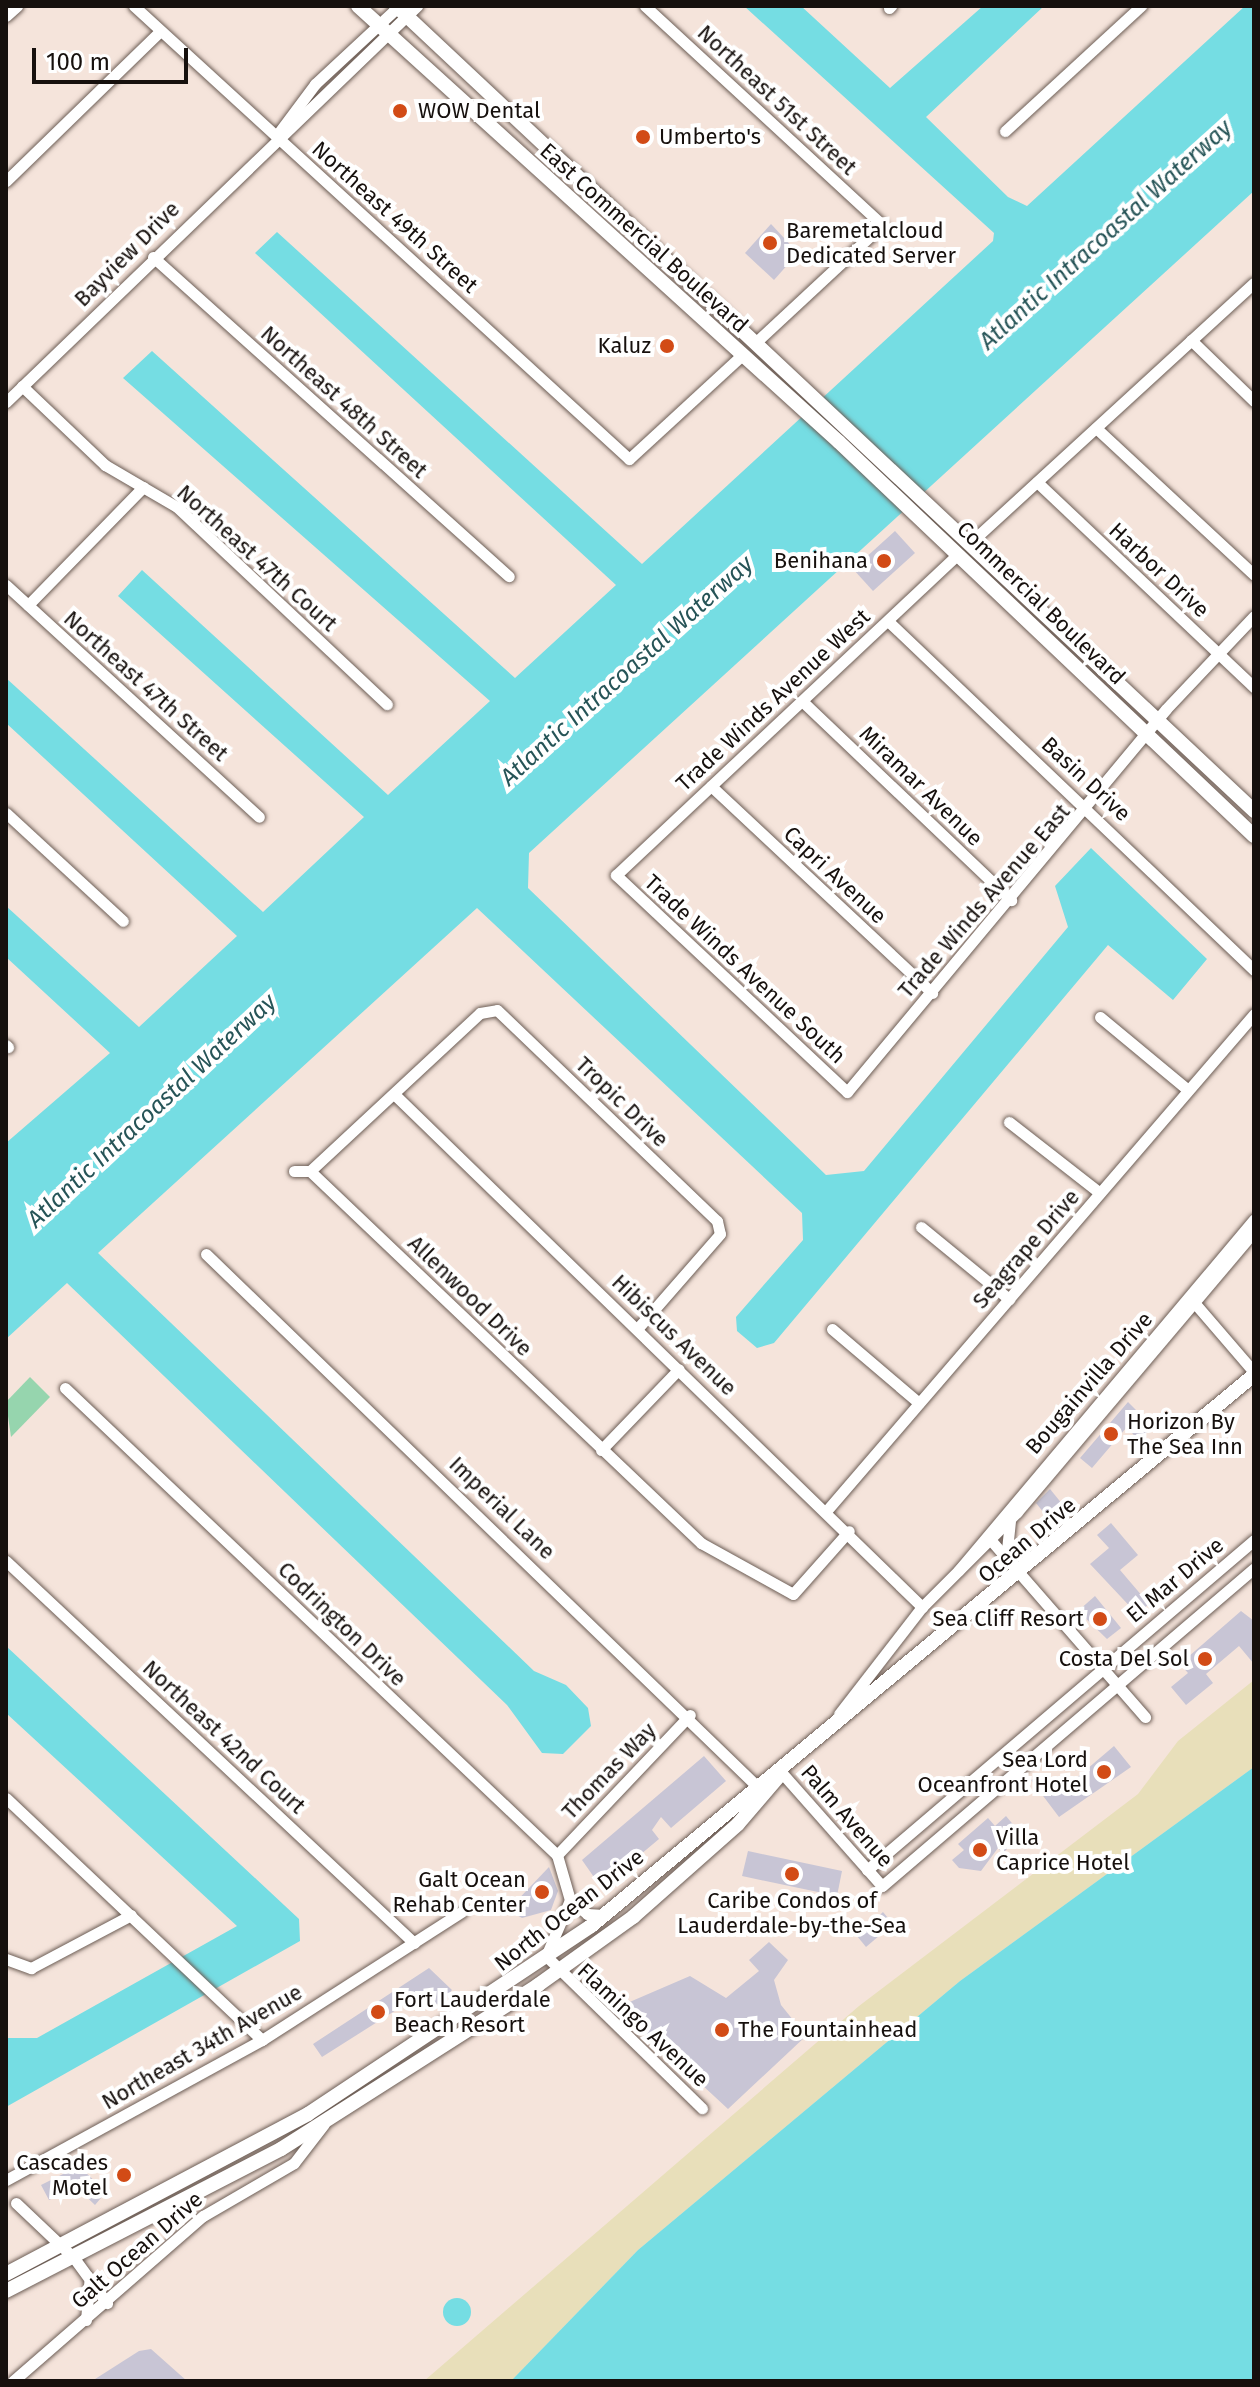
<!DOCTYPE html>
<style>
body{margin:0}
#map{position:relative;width:1260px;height:2387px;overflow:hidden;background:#f5e4db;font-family:"Fira Sans",sans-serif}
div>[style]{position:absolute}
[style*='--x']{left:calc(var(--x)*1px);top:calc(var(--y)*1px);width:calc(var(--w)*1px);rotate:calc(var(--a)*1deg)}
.green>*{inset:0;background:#96d5ae}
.sand>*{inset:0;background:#e8dfba}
.water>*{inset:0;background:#75dde3}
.round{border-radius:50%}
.building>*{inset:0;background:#c8c5d5}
.roads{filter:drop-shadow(0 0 2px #6c5d55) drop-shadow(0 0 2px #6c5d55)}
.minor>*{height:11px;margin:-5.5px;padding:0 5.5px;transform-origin:5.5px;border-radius:5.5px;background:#fff}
.major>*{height:14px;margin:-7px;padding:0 7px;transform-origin:7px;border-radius:7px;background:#fff}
.dots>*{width:22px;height:22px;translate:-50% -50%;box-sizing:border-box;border:4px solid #fff;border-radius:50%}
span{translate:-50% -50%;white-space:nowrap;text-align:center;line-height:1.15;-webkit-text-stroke:8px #fff;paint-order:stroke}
.street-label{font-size:22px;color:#16100d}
.poi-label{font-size:22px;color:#16100d}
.left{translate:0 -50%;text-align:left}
.right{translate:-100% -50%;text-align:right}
.water-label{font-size:24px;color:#265457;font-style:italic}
.frame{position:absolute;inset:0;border:8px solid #16100d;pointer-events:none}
.scale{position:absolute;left:32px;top:48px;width:156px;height:36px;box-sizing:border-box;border:4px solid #16100d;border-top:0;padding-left:10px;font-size:24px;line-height:28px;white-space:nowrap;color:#16100d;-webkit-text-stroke:6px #fff;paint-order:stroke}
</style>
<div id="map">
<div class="green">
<div style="clip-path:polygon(30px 1377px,50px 1397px,11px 1437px,6px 1402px)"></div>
</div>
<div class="sand">
<div style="clip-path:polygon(1254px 1680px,1254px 1767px,960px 1981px,638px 2250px,511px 2381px,424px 2381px,859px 2006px,1138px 1794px,1178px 1741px)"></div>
</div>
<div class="water">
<div style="clip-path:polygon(744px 6px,801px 6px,890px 88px,983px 6px,1044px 6px,926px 117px,1008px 197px,1027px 206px,1245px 6px,1254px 6px,1254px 191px,529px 853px,528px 888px,826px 1175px,864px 1171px,1068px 927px,1055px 886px,1091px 848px,1207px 959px,1173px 1000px,1108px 945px,774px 1343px,757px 1348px,737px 1331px,736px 1317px,803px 1240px,802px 1213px,477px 908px,98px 1253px,534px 1671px,566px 1685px,588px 1708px,591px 1726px,563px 1754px,542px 1753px,507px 1705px,67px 1283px,6px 1339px,6px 1143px,110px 1053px,6px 957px,6px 906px,139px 1027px,237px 936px,6px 723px,6px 678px,263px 912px,364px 817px,118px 596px,142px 570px,388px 795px,490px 701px,123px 378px,152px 351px,515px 678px,616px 585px,255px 253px,277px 232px,642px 564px,993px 241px,994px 233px)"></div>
<div style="clip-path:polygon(6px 1646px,299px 1919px,300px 1941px,6px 2107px,6px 2038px,37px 2038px,237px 1926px,6px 1713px)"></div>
<div style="clip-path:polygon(1254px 1767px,1254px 2381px,511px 2381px,638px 2250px,960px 1981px)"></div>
<div class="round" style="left:443px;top:2298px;width:28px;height:28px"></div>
</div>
<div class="building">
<div style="clip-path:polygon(771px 224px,798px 253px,774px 280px,745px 253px)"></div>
<div style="clip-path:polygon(895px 531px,915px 553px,873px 591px,853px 569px)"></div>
<div style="clip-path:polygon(1128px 1402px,1153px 1427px,1138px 1440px,1127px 1427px,1092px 1468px,1080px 1458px)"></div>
<div style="clip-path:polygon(1050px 1489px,1063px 1505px,1048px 1518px,1036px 1503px)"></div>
<div style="clip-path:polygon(1111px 1523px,1138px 1555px,1120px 1570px,1149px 1604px,1137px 1614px,1090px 1564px,1109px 1548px,1097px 1535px)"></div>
<div style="clip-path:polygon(1095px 1596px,1121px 1628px,1107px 1639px,1078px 1611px)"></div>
<div style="clip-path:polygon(1241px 1611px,1254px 1621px,1254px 1664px,1239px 1646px,1206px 1674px,1213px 1683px,1186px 1705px,1171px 1687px,1188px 1673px,1180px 1664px)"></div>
<div style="clip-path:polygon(1114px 1746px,1131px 1767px,1059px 1817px,1031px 1780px,1046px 1773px,1055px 1786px,1068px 1775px,1073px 1781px)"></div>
<div style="clip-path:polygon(704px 1756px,726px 1781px,671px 1828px,661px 1817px,652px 1830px,659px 1839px,603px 1886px,596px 1880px,582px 1860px)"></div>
<div style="clip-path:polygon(1006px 1816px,1016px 1828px,1005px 1837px,1012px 1844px,1003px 1853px,998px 1848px,981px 1871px,959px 1868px,952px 1860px,964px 1850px,958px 1844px,988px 1818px,995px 1826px)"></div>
<div style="clip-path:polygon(748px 1851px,842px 1871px,837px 1896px,742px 1876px)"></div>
<div style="clip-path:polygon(549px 1867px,558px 1891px,551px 1910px,522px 1918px,508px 1910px)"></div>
<div style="clip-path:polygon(883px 1912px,893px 1924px,866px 1947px,857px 1936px)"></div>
<div style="clip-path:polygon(769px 1942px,788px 1960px,774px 1980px,781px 2005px,806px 2036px,728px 2109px,618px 2007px,690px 1976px,726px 1998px,759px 1971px,749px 1960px)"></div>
<div style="clip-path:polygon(429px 1968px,452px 1990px,443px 2001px,436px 2005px,423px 1993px,322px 2057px,313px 2044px)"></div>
<div style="clip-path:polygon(79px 2166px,106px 2192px,95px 2205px,76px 2187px,49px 2200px,41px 2185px)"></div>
<div style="clip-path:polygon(151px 2349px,187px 2381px,92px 2381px,139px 2351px)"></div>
</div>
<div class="roads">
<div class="minor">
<div style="--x:134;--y:6;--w:671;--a:42.46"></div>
<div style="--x:629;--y:459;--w:152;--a:-42.6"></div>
<div style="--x:645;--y:6;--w:323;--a:42.7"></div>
<div style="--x:882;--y:225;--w:173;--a:137.1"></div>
<div style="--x:889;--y:8;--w:3;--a:-45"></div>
<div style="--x:6;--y:16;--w:15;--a:-42"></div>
<div style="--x:1005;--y:131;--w:185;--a:-42.6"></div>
<div style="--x:277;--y:135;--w:64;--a:-53.3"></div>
<div style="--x:315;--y:84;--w:115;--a:-42.9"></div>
<div style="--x:6;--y:181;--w:215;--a:-44.2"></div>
<div style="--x:153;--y:257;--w:478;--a:41.9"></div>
<div style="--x:1191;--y:340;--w:88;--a:44.1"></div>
<div style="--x:22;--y:386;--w:115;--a:43.6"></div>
<div style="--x:105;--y:465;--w:83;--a:30.3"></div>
<div style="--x:177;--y:507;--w:288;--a:43.2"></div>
<div style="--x:6;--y:402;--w:571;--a:-43.94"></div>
<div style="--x:1096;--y:428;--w:216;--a:42.9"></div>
<div style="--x:1037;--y:482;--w:299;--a:43.4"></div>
<div style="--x:970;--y:543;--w:385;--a:-42.5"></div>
<div style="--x:958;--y:554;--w:469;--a:136.8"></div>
<div style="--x:616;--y:875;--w:317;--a:43.2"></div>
<div style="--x:847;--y:1092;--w:498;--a:-50.2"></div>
<div style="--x:1166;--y:709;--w:128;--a:-46.6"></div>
<div style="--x:6;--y:585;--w:343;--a:42.5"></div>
<div style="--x:28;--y:605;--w:165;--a:-45.7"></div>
<div style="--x:888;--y:621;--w:506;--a:43.64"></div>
<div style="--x:802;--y:701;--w:289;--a:43.6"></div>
<div style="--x:711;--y:786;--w:303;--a:43.1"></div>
<div style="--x:6;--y:813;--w:159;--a:42.7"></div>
<div style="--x:1100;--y:1017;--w:114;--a:39.7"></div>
<div style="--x:6;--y:1045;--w:3;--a:45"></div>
<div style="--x:395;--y:1095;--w:735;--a:44.17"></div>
<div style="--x:1009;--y:1122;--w:115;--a:38"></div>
<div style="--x:294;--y:1171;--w:16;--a:0"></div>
<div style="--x:310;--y:1171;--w:540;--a:43.57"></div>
<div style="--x:701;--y:1543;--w:105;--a:29"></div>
<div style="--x:793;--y:1594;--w:84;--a:-48.4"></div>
<div style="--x:310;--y:1171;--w:232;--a:-42.9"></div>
<div style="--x:480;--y:1013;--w:17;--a:-10"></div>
<div style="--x:497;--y:1010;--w:305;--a:43.8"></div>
<div style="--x:717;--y:1221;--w:13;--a:77"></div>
<div style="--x:720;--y:1234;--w:125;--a:131.1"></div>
<div style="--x:921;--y:1227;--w:114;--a:39.3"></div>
<div style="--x:206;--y:1254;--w:774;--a:44.01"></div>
<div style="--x:1192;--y:1300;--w:95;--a:49.3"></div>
<div style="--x:832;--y:1329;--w:114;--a:40.4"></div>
<div style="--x:65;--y:1388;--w:678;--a:43.51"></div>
<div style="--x:557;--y:1855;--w:47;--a:73.9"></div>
<div style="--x:570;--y:1900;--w:61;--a:113.2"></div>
<div style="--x:546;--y:1956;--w:218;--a:44.3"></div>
<div style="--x:601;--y:1450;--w:112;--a:-46.1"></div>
<div style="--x:828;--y:1509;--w:653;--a:-49.28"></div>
<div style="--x:988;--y:1537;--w:239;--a:48.9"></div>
<div style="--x:1006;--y:1559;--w:38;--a:-84"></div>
<div style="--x:6;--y:1561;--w:559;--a:43.11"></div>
<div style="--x:958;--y:1571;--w:460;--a:-49.9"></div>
<div style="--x:839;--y:1714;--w:135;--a:-52.2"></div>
<div style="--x:922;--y:1607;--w:134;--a:-45"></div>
<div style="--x:1017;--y:1512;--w:367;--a:-49.8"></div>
<div style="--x:781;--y:1772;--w:152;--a:48.5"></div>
<div style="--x:882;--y:1886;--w:489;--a:-40.5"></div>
<div style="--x:6;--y:1798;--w:352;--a:43.4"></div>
<div style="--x:557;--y:1855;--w:193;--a:-46.5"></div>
<div style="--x:867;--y:1870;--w:509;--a:-40.45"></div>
<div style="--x:570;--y:1900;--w:22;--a:39"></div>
<div style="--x:587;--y:1914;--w:17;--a:3"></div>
<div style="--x:6;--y:1959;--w:27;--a:20"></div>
<div style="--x:31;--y:1968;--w:113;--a:-27.9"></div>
<div style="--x:6;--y:2180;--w:292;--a:-28.7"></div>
<div style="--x:262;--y:2040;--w:237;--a:-32.7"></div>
<div style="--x:16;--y:2203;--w:80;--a:43.5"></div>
<div style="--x:74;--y:2258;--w:56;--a:53.7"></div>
<div style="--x:86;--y:2320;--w:38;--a:-85"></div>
<div style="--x:13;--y:2381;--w:252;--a:-41"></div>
<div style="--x:203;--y:2216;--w:105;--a:-30.2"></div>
<div style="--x:294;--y:2163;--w:49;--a:-52.4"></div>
</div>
<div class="major">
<div style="--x:358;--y:6;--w:649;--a:42.19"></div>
<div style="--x:839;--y:442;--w:572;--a:43.51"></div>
<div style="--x:396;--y:6;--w:1177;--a:43.17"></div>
<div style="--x:6;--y:2274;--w:342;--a:-27.9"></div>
<div style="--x:308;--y:2114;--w:340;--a:-33.6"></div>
<div style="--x:591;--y:1926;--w:862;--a:-39.73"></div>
<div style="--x:6;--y:2291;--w:309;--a:-27.3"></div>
<div style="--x:281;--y:2149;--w:305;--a:-32.5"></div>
<div style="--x:538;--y:1985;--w:117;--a:-35.6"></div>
<div style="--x:633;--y:1917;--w:140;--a:-41.5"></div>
<div style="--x:738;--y:1824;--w:63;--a:-49.5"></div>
</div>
</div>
<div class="dots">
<div style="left:400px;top:111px;background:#d24b16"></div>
<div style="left:643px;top:137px;background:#d24b16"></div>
<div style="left:770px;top:243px;background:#d24b16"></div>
<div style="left:667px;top:346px;background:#d24b16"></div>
<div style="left:884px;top:561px;background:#d24b16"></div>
<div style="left:1111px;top:1434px;background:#d24b16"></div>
<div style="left:1100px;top:1619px;background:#d24b16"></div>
<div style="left:1205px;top:1659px;background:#d24b16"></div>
<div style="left:1104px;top:1772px;background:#d24b16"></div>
<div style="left:980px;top:1850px;background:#d24b16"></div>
<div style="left:792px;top:1874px;background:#d24b16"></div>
<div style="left:542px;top:1892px;background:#d24b16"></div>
<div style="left:378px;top:2012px;background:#d24b16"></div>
<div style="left:722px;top:2030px;background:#d24b16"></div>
<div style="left:124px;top:2175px;background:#d24b16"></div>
</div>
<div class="street-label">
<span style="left:777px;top:100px;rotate:43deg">Northeast 51st Street</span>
<span style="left:395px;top:217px;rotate:42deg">Northeast 49th Street</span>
<span style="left:644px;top:238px;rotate:42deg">East Commercial Boulevard</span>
<span style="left:127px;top:254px;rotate:-45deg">Bayview Drive</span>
<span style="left:344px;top:402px;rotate:42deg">Northeast 48th Street</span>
<span style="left:257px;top:558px;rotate:42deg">Northeast 47th Court</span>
<span style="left:1159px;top:570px;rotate:43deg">Harbor Drive</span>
<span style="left:1041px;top:603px;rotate:44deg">Commercial Boulevard</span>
<span style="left:146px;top:686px;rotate:42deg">Northeast 47th Street</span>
<span style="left:773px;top:700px;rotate:-43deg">Trade Winds Avenue West</span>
<span style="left:1086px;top:779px;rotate:43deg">Basin Drive</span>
<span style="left:921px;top:786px;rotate:44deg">Miramar Avenue</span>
<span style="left:835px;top:875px;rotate:43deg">Capri Avenue</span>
<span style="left:984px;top:901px;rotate:-49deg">Trade Winds Avenue East</span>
<span style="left:745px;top:969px;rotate:43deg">Trade Winds Avenue South</span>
<span style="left:622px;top:1102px;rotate:44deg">Tropic Drive</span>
<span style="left:1026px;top:1249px;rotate:-49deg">Seagrape Drive</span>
<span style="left:470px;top:1296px;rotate:44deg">Allenwood Drive</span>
<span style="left:674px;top:1335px;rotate:44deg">Hibiscus Avenue</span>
<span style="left:1089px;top:1383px;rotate:-49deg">Bougainvilla Drive</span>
<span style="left:502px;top:1508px;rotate:44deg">Imperial Lane</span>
<span style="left:1027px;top:1540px;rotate:-40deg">Ocean Drive</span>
<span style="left:1175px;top:1580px;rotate:-40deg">El Mar Drive</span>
<span style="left:342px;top:1624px;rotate:44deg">Codrington Drive</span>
<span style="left:224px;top:1737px;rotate:43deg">Northeast 42nd Court</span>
<span style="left:609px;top:1771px;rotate:-46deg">Thomas Way</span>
<span style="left:847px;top:1816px;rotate:49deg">Palm Avenue</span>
<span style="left:569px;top:1910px;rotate:-38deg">North Ocean Drive</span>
<span style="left:643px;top:2025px;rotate:43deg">Flamingo Avenue</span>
<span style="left:202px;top:2047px;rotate:-30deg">Northeast 34th Avenue</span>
<span style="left:137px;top:2250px;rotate:-41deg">Galt Ocean Drive</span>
</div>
<div class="poi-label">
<span class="left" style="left:418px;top:111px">WOW Dental</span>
<span class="left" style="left:659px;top:137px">Umberto's</span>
<span class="left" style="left:786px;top:243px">Baremetalcloud<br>Dedicated Server</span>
<span class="right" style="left:651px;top:346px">Kaluz</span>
<span class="right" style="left:868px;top:561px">Benihana</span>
<span class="left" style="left:1127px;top:1434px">Horizon By<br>The Sea Inn</span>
<span class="right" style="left:1084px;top:1619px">Sea Cliff Resort</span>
<span class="right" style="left:1189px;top:1659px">Costa Del Sol</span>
<span class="right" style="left:1088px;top:1772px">Sea Lord<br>Oceanfront Hotel</span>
<span class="left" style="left:996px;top:1850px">Villa<br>Caprice Hotel</span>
<span class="right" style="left:526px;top:1892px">Galt Ocean<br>Rehab Center</span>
<span style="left:792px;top:1913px">Caribe Condos of<br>Lauderdale-by-the-Sea</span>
<span class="left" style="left:394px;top:2012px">Fort Lauderdale<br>Beach Resort</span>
<span class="left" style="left:738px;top:2030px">The Fountainhead</span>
<span class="right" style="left:108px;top:2175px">Cascades<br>Motel</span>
</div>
<div class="water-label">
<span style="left:1106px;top:235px;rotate:-42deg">Atlantic Intracoastal Waterway</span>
<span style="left:627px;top:671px;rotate:-42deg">Atlantic Intracoastal Waterway</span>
<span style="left:152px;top:1111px;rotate:-43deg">Atlantic Intracoastal Waterway</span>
</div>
<div class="frame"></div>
<div class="scale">100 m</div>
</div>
